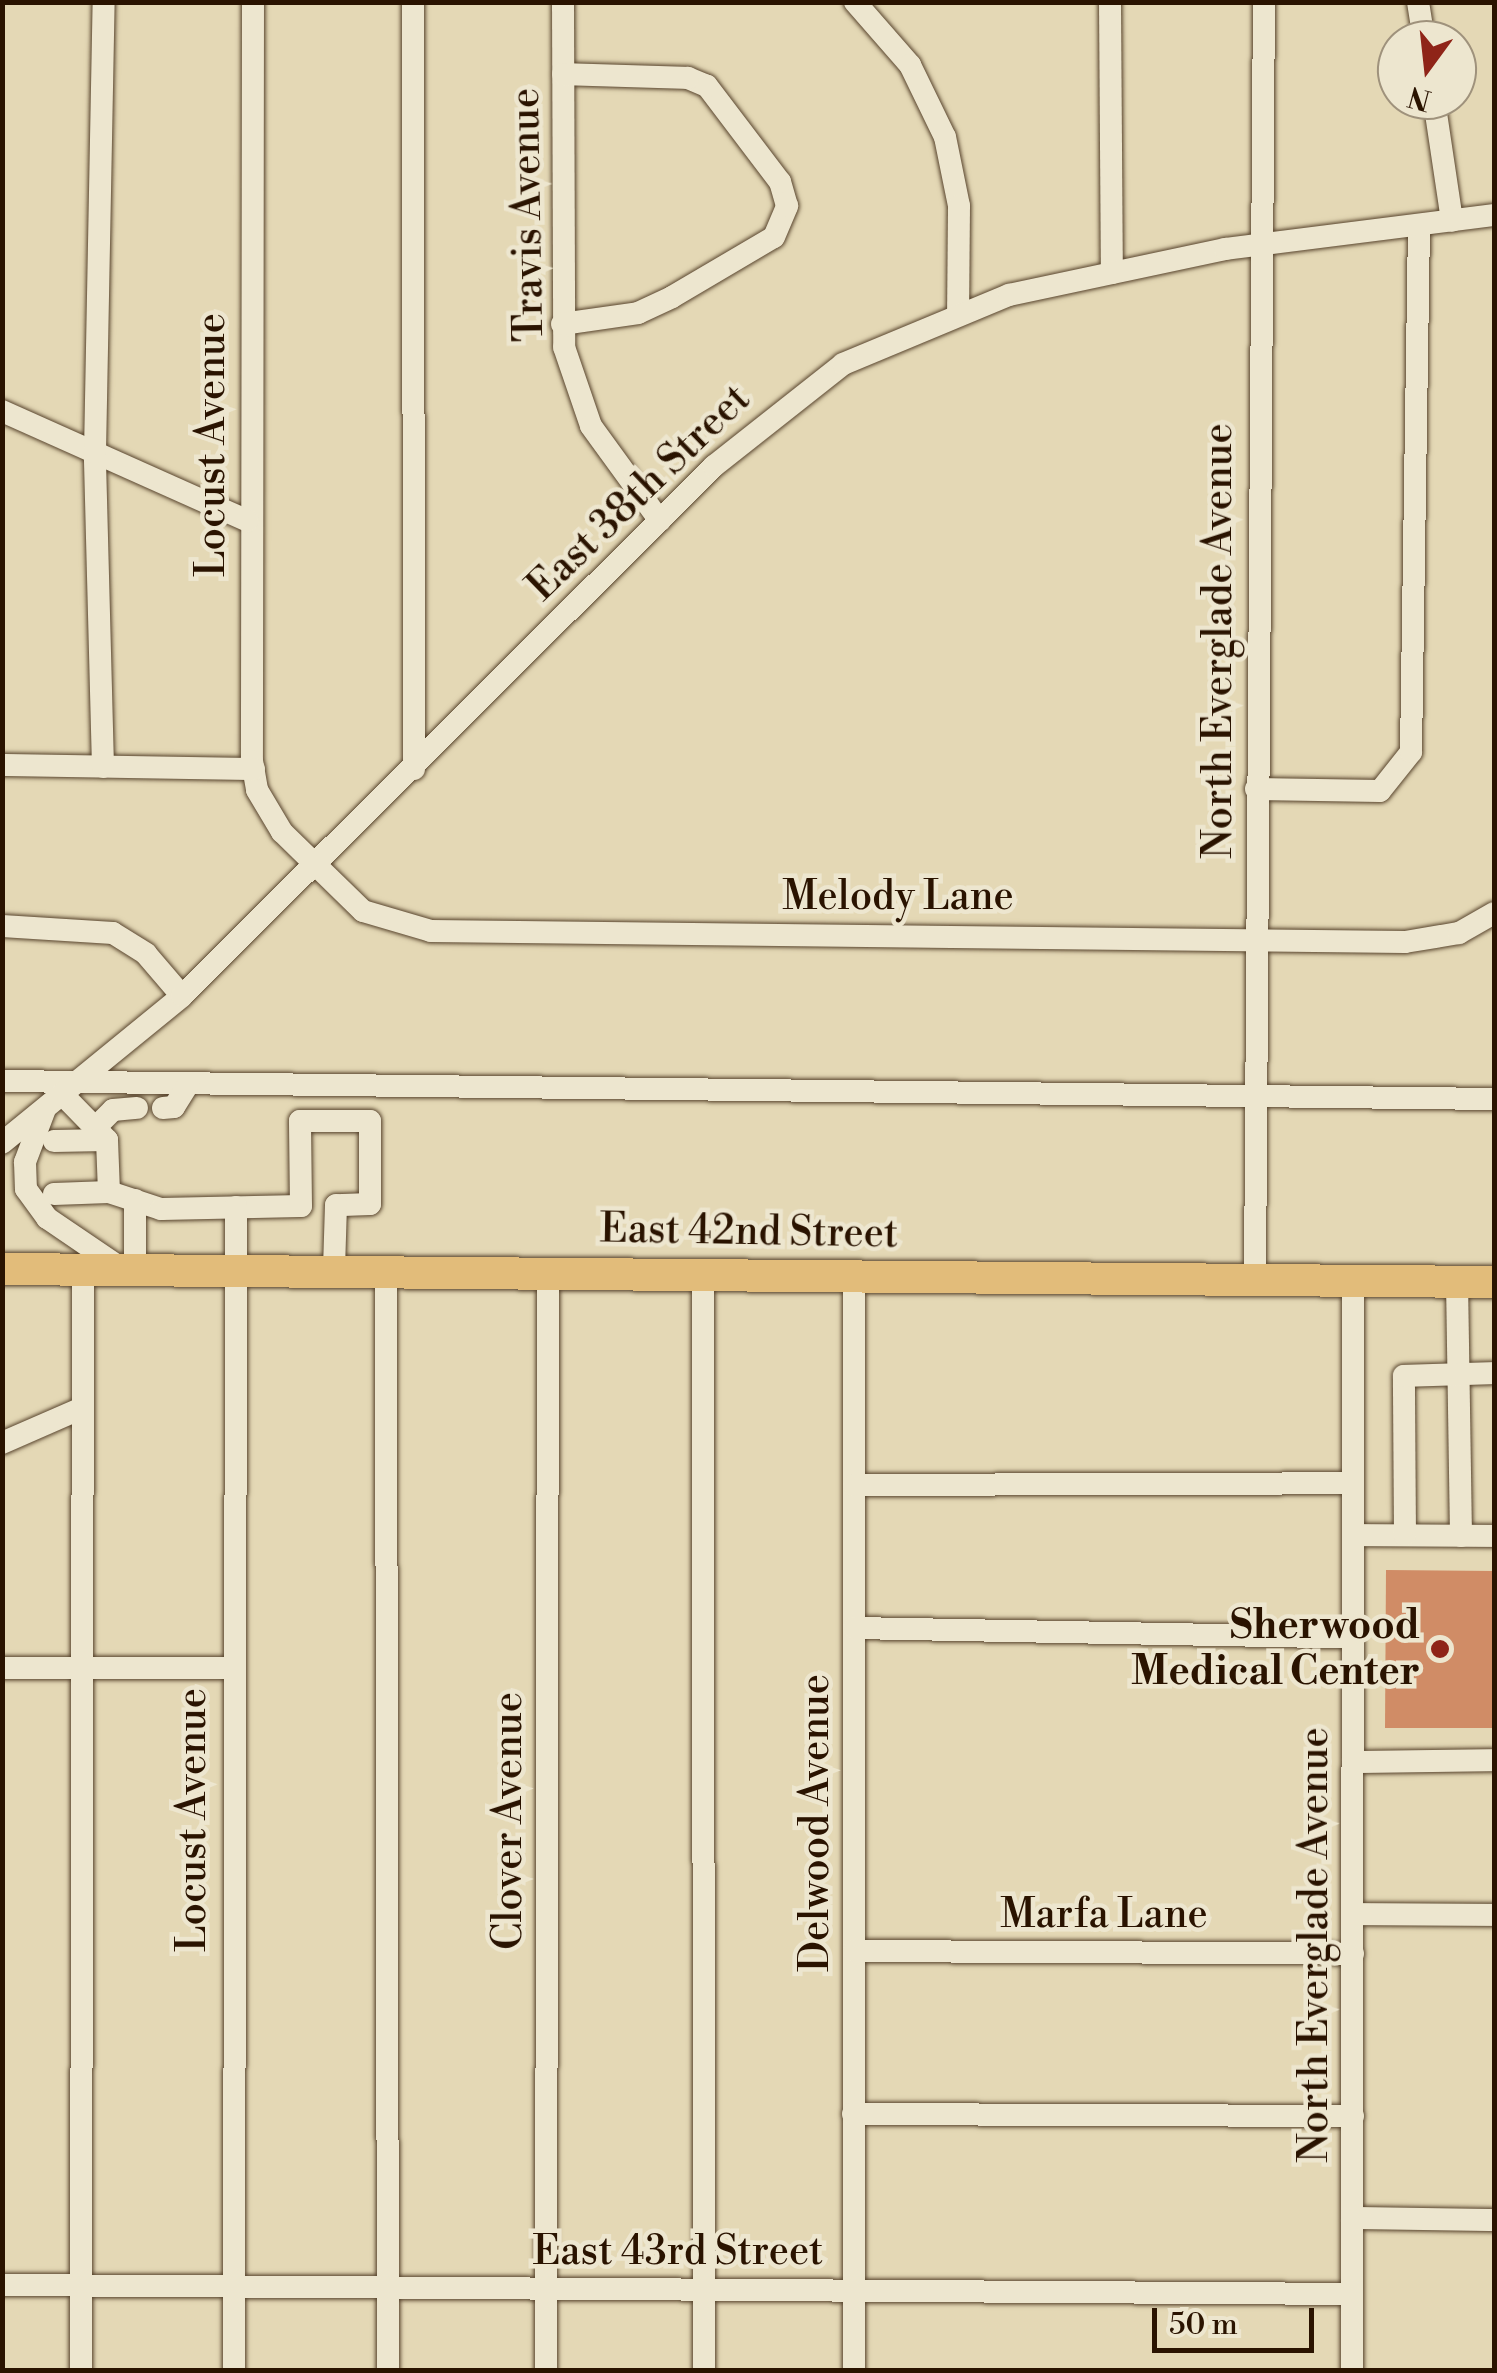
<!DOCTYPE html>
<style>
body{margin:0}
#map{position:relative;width:1497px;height:2373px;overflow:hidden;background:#e4d8b5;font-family:"Libre Bodoni",serif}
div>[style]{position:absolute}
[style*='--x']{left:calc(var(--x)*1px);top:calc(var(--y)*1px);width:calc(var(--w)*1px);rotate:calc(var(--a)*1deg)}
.building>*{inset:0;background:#d08c66}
.roads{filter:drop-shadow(0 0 2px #58442d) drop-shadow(0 0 2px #58442d)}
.minor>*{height:22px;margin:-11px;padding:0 11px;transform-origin:11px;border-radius:11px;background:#ede6cf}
.highway>*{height:32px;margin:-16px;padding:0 16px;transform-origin:16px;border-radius:16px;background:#e2bc7a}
.dots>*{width:28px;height:28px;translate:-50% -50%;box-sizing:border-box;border:5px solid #ede6cf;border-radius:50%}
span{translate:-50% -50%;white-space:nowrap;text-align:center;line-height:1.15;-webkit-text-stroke:9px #ede6cf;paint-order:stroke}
.street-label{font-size:40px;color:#2a1300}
.poi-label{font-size:40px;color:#2a1300;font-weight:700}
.right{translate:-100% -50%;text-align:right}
.frame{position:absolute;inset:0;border:5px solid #2a1300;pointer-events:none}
.north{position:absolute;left:1377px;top:20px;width:100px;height:100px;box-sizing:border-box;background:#ede6cf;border:2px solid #9f927c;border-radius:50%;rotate:195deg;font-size:28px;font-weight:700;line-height:40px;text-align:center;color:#2a1300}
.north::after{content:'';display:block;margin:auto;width:35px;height:45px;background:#8f2418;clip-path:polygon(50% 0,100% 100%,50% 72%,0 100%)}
.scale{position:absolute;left:1152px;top:2308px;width:162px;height:45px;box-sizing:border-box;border:5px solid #2a1300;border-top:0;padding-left:12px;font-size:30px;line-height:35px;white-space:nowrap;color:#2a1300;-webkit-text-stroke:8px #ede6cf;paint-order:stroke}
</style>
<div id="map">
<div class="building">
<div style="clip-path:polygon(1386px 1570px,1494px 1571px,1494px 1728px,1385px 1728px)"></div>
</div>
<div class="roads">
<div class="minor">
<div style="--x:253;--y:2;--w:759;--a:90.08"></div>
<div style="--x:252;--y:761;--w:29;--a:80"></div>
<div style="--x:257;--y:790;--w:49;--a:59.2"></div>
<div style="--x:282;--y:832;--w:113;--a:44.3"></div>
<div style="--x:363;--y:911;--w:71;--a:16.4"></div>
<div style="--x:431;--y:931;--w:974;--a:0.65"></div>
<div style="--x:1405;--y:942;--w:55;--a:-9.5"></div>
<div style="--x:1459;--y:933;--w:40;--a:-29.7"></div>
<div style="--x:413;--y:2;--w:767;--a:89.93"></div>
<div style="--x:563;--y:2;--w:345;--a:89.8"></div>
<div style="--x:564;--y:347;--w:83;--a:71.1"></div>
<div style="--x:591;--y:426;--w:117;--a:54"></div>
<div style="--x:855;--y:2;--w:84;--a:48.9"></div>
<div style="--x:910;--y:65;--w:80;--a:64.1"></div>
<div style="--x:945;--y:137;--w:70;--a:78.5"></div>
<div style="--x:959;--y:206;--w:106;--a:90.5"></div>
<div style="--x:1110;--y:2;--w:271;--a:89.6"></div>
<div style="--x:1418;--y:2;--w:38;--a:81"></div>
<div style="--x:1434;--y:100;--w:122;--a:81.5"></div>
<div style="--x:562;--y:324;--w:77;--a:-8.2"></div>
<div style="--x:638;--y:313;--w:38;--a:-25"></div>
<div style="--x:672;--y:297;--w:118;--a:-30.5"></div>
<div style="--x:774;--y:237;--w:34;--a:-67"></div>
<div style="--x:787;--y:206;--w:25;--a:-106"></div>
<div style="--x:780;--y:182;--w:121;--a:-127.2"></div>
<div style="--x:707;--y:86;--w:21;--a:-157"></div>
<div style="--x:688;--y:78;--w:125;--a:-178.2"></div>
<div style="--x:2;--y:411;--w:269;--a:24.1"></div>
<div style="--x:2;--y:765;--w:252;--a:0.9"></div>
<div style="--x:103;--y:767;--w:315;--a:-91.5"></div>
<div style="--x:95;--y:452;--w:450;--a:-88.9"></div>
<div style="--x:1256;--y:789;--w:124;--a:0.9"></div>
<div style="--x:1380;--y:791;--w:50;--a:-51.5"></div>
<div style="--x:1411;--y:752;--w:527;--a:-89.13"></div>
<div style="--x:2;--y:926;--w:111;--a:3.6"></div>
<div style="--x:113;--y:933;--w:39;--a:32"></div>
<div style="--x:146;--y:954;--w:55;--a:49.4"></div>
<div style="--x:2;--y:1081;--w:1492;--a:0.69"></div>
<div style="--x:62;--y:1094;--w:64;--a:45.6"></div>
<div style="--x:107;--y:1140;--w:52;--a:87.8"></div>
<div style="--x:163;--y:1108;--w:11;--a:-5"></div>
<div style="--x:174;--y:1107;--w:28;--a:-58"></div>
<div style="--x:45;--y:1109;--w:57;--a:110.7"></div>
<div style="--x:25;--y:1162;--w:27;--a:88"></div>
<div style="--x:26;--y:1189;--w:36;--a:54"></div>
<div style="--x:47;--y:1218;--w:91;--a:34.2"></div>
<div style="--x:95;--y:1128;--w:25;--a:-45"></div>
<div style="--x:113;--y:1110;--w:24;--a:-5"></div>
<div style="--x:54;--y:1141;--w:53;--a:-1.1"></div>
<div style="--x:2;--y:1143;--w:232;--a:-39.2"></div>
<div style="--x:182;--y:996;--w:751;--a:-44.89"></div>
<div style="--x:714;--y:466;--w:164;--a:-38.3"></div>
<div style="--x:843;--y:364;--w:180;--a:-22.6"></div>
<div style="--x:1009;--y:295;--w:221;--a:-12"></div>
<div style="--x:1225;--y:249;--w:271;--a:-7.2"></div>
<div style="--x:54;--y:1194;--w:55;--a:-2.1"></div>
<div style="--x:109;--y:1192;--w:55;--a:18.1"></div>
<div style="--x:161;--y:1209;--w:140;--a:-1.2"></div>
<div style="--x:301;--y:1206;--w:85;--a:-90.7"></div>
<div style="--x:300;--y:1121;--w:70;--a:0"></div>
<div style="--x:370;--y:1121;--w:83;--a:90"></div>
<div style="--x:370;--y:1204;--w:34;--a:178"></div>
<div style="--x:336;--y:1205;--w:65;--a:91.8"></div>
<div style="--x:135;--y:1269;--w:69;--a:-90"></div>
<div style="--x:386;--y:1271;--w:1099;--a:89.9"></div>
<div style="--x:703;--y:1274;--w:1096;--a:89.95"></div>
<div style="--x:854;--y:1275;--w:1095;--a:90"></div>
<div style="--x:1255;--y:1279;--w:1277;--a:-89.6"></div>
<div style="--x:1457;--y:1281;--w:255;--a:89.1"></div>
<div style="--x:2;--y:1443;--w:87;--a:-23.6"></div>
<div style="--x:854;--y:1485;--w:499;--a:-0.2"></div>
<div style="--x:1353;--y:1535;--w:141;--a:0.4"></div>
<div style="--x:1405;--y:1535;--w:159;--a:-90.4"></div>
<div style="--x:1404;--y:1376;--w:90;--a:-1.9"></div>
<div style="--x:854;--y:1628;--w:499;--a:1.1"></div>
<div style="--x:2;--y:1668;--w:228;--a:0"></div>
<div style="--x:1353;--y:1762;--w:141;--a:-0.8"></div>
<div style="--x:1353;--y:1914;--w:141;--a:0.4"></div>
<div style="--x:854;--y:1951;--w:499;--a:0.3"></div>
<div style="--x:853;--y:2114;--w:500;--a:0.23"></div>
<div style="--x:1352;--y:2218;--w:142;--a:0.8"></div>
<div style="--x:2;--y:2285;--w:1350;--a:0.38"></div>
<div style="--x:81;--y:2370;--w:1101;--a:-89.9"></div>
<div style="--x:234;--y:2370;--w:1163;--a:-89.9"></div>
<div style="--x:546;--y:2370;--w:1098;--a:-89.9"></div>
<div style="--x:1352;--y:2370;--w:1090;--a:-89.95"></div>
</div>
<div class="highway">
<div style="--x:2;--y:1269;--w:1492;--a:0.5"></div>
</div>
</div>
<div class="dots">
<div style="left:1440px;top:1649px;background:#8f2418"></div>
</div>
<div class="street-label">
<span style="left:528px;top:215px;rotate:-91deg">Travis Avenue</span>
<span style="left:212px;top:445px;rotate:-90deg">Locust Avenue</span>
<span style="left:639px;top:493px;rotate:-44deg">East 38th Street</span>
<span style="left:1219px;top:641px;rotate:-90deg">North Everglade Avenue</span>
<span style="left:898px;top:897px">Melody Lane</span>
<span style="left:749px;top:1232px;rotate:1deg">East 42nd Street</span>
<span style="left:193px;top:1820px;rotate:-90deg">Locust Avenue</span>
<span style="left:509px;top:1821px;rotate:-90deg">Clover Avenue</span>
<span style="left:816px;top:1823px;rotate:-90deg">Delwood Avenue</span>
<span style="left:1104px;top:1915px">Marfa Lane</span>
<span style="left:1315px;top:1945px;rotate:-90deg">North Everglade Avenue</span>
<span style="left:678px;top:2252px">East 43rd Street</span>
</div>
<div class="poi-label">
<span class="right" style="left:1420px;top:1649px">Sherwood<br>Medical Center</span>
</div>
<div class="frame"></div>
<div class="north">N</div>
<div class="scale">50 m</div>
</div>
